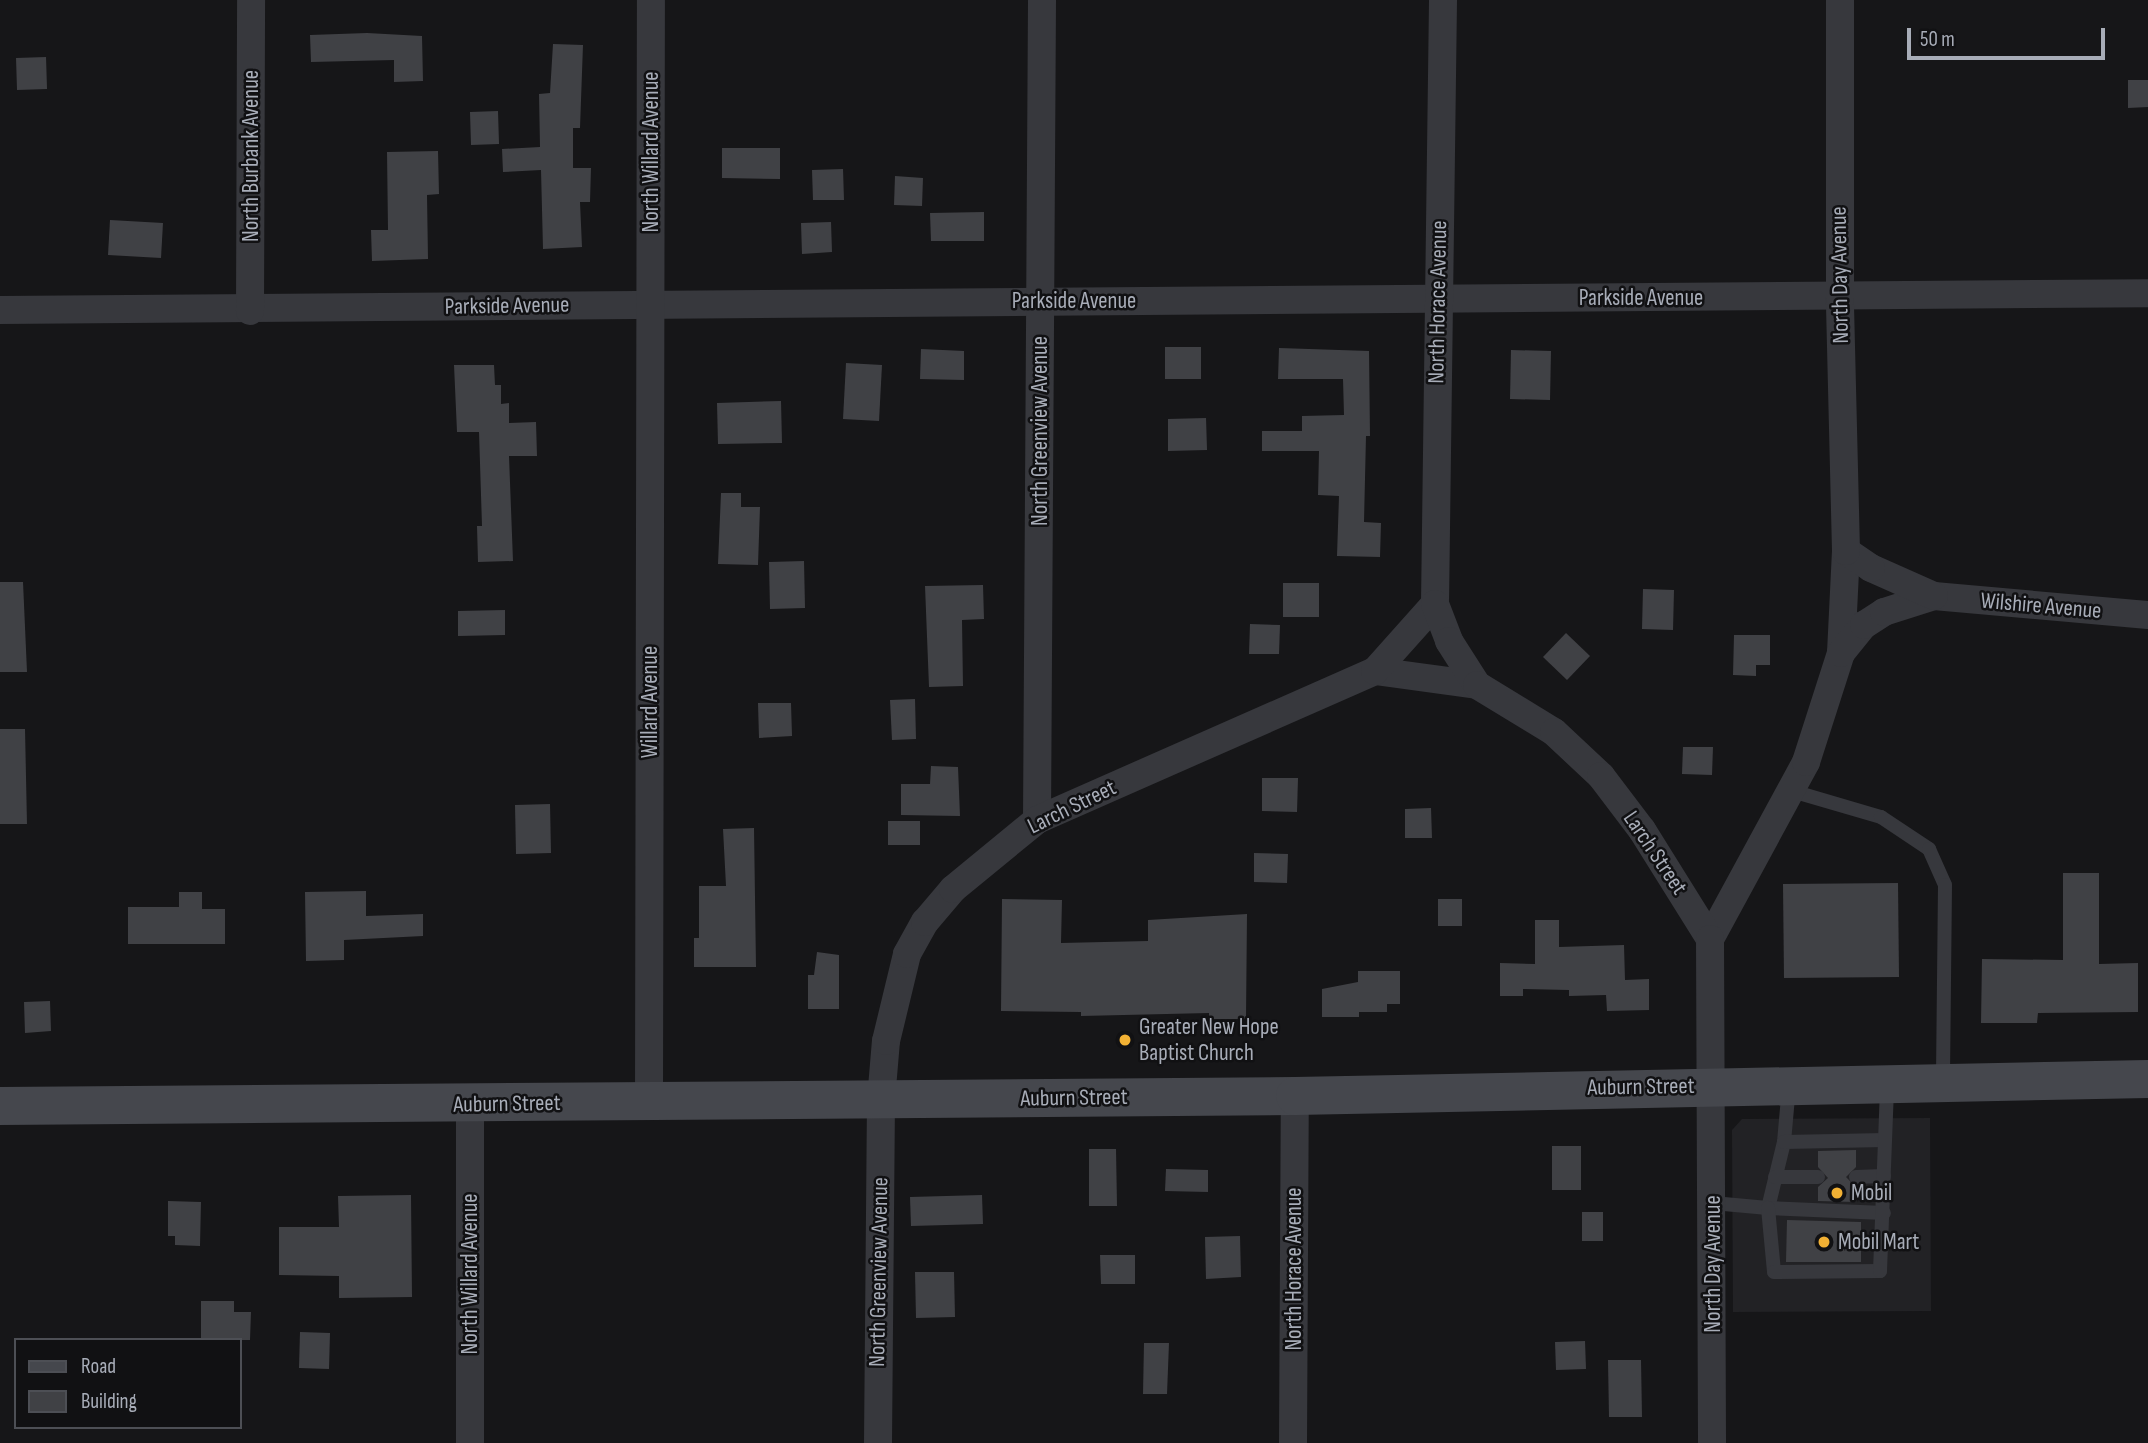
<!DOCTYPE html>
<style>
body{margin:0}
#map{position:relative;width:2148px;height:1443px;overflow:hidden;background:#161618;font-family:"Sofia Sans Condensed",sans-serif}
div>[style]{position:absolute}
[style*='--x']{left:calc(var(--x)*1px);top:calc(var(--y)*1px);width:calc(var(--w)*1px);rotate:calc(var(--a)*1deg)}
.built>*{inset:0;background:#222225}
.building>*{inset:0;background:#404145}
.service>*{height:14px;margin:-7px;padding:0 7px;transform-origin:7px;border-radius:7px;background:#37383d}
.minor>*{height:28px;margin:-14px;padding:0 14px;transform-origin:14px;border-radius:14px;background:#37383d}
.secondary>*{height:38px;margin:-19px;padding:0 19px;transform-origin:19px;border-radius:19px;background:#45474d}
.dots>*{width:19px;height:19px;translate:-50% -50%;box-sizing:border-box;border:4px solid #111113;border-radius:50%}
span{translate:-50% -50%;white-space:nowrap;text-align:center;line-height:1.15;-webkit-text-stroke:5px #111113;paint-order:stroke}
.street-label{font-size:23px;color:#a8adb8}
.poi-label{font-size:23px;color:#a8adb8}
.left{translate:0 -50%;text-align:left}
.legend{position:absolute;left:14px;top:1338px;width:228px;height:91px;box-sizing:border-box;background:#111113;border:2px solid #4d4f55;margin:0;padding:9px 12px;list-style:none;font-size:21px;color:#a8adb8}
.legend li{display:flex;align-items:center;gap:14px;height:35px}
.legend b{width:35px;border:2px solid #4d4f55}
.scale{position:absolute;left:1907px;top:28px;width:198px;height:32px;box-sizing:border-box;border:4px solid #a8adb8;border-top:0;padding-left:9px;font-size:21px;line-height:24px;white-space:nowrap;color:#a8adb8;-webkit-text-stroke:5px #111113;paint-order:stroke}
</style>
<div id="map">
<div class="built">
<div style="clip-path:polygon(1930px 1118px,1931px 1311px,1733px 1312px,1732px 1130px,1742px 1119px)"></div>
</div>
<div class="building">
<div style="clip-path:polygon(367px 33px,422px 36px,423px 81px,394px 82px,394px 60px,311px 62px,310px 35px)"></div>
<div style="clip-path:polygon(553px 44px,583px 45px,580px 128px,573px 128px,573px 168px,591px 168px,590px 202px,580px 202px,582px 247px,543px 249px,541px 170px,503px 172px,502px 149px,540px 147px,539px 94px,550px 93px)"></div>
<div style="clip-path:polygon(46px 57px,47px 89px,17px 90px,16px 58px)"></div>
<div style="clip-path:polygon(2128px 80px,2148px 80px,2148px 107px,2128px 108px)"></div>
<div style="clip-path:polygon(498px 111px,499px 144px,471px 145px,470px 112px)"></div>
<div style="clip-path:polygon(722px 148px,780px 148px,780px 179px,722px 178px)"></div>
<div style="clip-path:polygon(438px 151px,439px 194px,427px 195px,428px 259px,372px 261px,371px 230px,388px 230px,387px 152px)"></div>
<div style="clip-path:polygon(843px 169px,844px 200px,813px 200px,812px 170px)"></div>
<div style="clip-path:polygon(895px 176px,923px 178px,922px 206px,894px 205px)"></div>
<div style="clip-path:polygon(984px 212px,984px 241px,931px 241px,930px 213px)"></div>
<div style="clip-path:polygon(110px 220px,163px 223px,161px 258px,108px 255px)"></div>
<div style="clip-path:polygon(831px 222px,832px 252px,802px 254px,801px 223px)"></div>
<div style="clip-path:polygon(1165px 347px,1201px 347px,1201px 379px,1165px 379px)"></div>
<div style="clip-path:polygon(1279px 348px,1369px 351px,1370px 436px,1366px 436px,1364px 522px,1381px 523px,1380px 557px,1337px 556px,1339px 496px,1318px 495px,1319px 451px,1262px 451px,1262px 431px,1302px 431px,1302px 416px,1344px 415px,1343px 379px,1278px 379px)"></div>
<div style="clip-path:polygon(921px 349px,964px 351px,964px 380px,920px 379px)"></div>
<div style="clip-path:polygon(1511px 350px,1551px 351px,1550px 400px,1510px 399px)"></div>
<div style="clip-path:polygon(846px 363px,882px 365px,879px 421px,843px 419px)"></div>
<div style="clip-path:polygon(454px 365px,494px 365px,495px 385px,501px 385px,501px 404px,509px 403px,509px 423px,536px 422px,537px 456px,509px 456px,513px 561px,478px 562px,477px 526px,482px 526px,479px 432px,457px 432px)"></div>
<div style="clip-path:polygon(781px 401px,782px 443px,718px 444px,717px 403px)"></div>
<div style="clip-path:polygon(1206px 418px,1207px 450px,1168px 451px,1168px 419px)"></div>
<div style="clip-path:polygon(721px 493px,741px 493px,741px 507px,760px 507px,758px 565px,718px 564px)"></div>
<div style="clip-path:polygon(804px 561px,805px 608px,770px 609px,769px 562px)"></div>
<div style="clip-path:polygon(0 582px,23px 582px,27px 672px,0 672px)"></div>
<div style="clip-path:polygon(1283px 583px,1319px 583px,1319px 617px,1283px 617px)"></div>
<div style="clip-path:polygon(983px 585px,984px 619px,962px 620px,963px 686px,929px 687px,925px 586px)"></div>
<div style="clip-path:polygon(1643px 589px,1674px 590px,1673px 630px,1642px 629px)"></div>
<div style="clip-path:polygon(505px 610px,505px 635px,458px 636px,458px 611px)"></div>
<div style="clip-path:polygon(1250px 624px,1280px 625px,1279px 654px,1249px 654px)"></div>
<div style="clip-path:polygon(1566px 633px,1590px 656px,1567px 680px,1543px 657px)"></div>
<div style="clip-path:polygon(1734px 635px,1770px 635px,1770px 665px,1756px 665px,1756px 676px,1733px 675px)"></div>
<div style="clip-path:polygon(915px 699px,916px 739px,892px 740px,890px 700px)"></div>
<div style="clip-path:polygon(758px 703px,791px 703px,792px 736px,759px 738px)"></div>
<div style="clip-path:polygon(0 729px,25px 729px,27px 824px,0 824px)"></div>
<div style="clip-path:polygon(1683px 747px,1713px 747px,1712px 775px,1682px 774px)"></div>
<div style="clip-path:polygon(931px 766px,958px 767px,960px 816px,901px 815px,901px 784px,930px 784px)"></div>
<div style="clip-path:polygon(1262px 778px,1298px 778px,1297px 812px,1262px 811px)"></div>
<div style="clip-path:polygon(550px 804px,551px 853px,516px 854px,515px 805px)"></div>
<div style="clip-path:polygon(1431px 808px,1432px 838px,1405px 838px,1405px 809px)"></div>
<div style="clip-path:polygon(888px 821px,920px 821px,920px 845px,888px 845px)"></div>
<div style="clip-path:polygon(754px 828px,756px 967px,694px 967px,694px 938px,699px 938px,699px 886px,726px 886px,723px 829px)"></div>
<div style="clip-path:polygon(1254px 853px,1288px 854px,1287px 883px,1254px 882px)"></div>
<div style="clip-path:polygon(2063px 873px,2099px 873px,2099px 964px,2138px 963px,2138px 1012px,2038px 1013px,2037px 1023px,1981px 1023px,1982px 959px,2063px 960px)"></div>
<div style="clip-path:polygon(1898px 883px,1899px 977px,1784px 978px,1783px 884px)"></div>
<div style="clip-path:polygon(366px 891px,366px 916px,423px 914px,423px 936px,344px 940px,344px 960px,306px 961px,305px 892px)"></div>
<div style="clip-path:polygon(179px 892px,202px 892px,202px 909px,225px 909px,225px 944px,128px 944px,128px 907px,179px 907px)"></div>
<div style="clip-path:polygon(1002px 899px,1062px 900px,1061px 943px,1148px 941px,1148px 920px,1247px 914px,1246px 1019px,1209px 1019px,1209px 1013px,1081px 1016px,1081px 1012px,1001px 1011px)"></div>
<div style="clip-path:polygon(1438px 899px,1462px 899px,1462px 926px,1438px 926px)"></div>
<div style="clip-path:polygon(1535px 920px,1559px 920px,1559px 947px,1624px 945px,1625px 980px,1649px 979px,1649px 1010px,1607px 1011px,1606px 995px,1569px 996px,1569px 990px,1523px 989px,1523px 996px,1500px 996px,1500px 963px,1535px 964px)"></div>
<div style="clip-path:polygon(817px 952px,839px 955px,839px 1009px,808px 1009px,808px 975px,814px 975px)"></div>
<div style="clip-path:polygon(1358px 971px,1400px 971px,1400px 1004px,1387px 1004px,1387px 1012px,1359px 1012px,1359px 1017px,1322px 1017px,1322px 989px,1358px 982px)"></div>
<div style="clip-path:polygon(50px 1001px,51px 1031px,25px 1033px,24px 1002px)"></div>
<div style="clip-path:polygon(1552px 1146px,1581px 1146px,1581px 1190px,1552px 1190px)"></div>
<div style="clip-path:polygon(1089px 1149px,1116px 1149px,1117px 1206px,1089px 1206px)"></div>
<div style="clip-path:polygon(1856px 1150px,1856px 1167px,1846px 1177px,1856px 1187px,1856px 1202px,1818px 1201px,1818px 1187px,1828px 1178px,1818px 1167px,1818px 1151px)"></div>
<div style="clip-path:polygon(1166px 1169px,1208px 1170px,1208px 1192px,1165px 1191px)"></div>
<div style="clip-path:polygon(411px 1195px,412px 1297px,339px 1298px,339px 1276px,279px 1275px,279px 1227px,339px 1227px,338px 1196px)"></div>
<div style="clip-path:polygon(982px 1195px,983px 1224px,911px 1226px,910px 1197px)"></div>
<div style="clip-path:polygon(168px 1201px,201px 1202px,200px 1246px,175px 1245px,175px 1236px,168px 1236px)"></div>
<div style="clip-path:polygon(1582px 1212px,1603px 1212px,1603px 1241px,1582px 1241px)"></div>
<div style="clip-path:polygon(1787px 1220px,1861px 1222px,1861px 1262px,1786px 1262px)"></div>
<div style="clip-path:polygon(1240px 1236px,1241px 1277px,1206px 1279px,1205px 1237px)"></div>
<div style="clip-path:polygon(1100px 1255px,1135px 1255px,1135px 1284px,1101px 1284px)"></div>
<div style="clip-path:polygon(915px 1272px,954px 1272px,955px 1317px,916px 1318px)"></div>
<div style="clip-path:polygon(201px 1301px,234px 1301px,234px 1312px,251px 1312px,250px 1340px,201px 1340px)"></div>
<div style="clip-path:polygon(300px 1332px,330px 1333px,329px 1369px,299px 1368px)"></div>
<div style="clip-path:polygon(1585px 1341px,1586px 1369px,1556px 1370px,1555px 1342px)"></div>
<div style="clip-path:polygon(1144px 1343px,1169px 1343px,1167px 1394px,1143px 1394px)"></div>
<div style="clip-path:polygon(1608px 1360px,1641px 1360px,1642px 1417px,1609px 1417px)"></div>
</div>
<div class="service">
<div style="--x:1792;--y:791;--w:93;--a:16.3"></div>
<div style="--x:1881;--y:817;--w:58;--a:33.7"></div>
<div style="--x:1929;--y:849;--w:39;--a:66"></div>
<div style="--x:1945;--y:885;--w:197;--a:90.6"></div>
<div style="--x:1789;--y:1086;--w:56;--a:95.1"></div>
<div style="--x:1784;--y:1142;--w:68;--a:103.6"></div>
<div style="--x:1768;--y:1208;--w:116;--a:2.5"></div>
<div style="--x:1784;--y:1142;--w:101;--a:-1.1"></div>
<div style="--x:1775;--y:1177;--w:43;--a:0"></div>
<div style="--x:1856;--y:1177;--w:28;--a:-2"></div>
<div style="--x:1713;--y:1203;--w:55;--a:5.2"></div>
<div style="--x:1768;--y:1208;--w:64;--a:84.6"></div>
<div style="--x:1774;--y:1272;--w:106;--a:-0.5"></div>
<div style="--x:1880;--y:1271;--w:186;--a:-87.8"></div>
</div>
<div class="minor">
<div style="--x:0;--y:310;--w:2148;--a:-0.45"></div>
<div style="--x:250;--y:311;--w:311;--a:-89.8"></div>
<div style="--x:1934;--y:596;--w:215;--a:5.1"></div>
<div style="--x:1435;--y:604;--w:604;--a:-89.24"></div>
<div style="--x:1841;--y:653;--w:102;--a:-87.2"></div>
<div style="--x:1375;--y:671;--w:103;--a:7.8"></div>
<div style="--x:1037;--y:820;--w:820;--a:-89.65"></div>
<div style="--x:1710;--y:939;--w:201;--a:-61.5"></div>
<div style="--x:1806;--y:762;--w:114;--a:-72.2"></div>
<div style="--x:1841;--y:653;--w:36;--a:-51"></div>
<div style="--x:1864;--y:625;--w:24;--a:-33"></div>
<div style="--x:1884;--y:612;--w:52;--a:-17.7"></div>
<div style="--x:1934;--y:596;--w:69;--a:-156"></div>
<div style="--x:1871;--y:568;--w:30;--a:-146"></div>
<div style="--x:1846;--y:551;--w:253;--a:-91.4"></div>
<div style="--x:1840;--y:298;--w:298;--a:-90"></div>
<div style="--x:649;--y:1101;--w:1101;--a:-89.9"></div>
<div style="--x:470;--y:1443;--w:338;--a:-90"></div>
<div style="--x:878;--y:1443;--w:343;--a:-89.5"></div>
<div style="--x:881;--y:1100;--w:59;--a:-85.2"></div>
<div style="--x:886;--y:1041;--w:89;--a:-76.4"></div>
<div style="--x:907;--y:954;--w:37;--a:-61"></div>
<div style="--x:925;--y:922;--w:43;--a:-49.7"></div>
<div style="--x:953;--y:889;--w:109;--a:-39.4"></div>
<div style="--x:1037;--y:820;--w:369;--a:-23.8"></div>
<div style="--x:1375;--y:671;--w:90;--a:-48.2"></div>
<div style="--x:1435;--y:604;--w:40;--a:69"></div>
<div style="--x:1449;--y:641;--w:52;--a:57.5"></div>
<div style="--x:1477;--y:685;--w:90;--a:31.4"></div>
<div style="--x:1554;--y:732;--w:64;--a:43.1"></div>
<div style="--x:1601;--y:776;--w:68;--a:52.8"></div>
<div style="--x:1642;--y:830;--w:128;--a:58"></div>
<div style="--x:1710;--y:939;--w:504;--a:89.77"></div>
<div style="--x:1293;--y:1443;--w:347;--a:-89.7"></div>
</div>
<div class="secondary">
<div style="--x:0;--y:1106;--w:1295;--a:-0.44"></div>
<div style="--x:1295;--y:1096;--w:853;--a:-1.14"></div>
</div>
<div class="dots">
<div style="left:1125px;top:1040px;background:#f2b134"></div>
<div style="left:1837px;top:1193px;background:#f2b134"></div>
<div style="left:1824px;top:1242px;background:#f2b134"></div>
</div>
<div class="street-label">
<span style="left:651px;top:152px;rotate:-90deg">North Willard Avenue</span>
<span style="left:251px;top:156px;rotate:-90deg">North Burbank Avenue</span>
<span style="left:1840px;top:275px;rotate:-91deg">North Day Avenue</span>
<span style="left:1641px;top:298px">Parkside Avenue</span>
<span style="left:1074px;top:301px">Parkside Avenue</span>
<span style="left:1438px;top:302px;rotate:-89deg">North Horace Avenue</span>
<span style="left:507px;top:306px;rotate:-1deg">Parkside Avenue</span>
<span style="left:1040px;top:431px;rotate:-90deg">North Greenview Avenue</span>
<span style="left:2041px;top:606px;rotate:5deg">Wilshire Avenue</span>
<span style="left:650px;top:702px;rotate:-90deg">Willard Avenue</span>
<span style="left:1072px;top:807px;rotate:-26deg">Larch Street</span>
<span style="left:1655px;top:853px;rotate:56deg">Larch Street</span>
<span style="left:1641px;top:1087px;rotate:-1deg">Auburn Street</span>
<span style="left:1074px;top:1098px;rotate:-1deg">Auburn Street</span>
<span style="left:507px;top:1104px;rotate:-1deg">Auburn Street</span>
<span style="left:1713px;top:1264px;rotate:-90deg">North Day Avenue</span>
<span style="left:1294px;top:1269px;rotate:-90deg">North Horace Avenue</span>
<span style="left:879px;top:1272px;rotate:-89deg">North Greenview Avenue</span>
<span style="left:470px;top:1274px;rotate:-90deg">North Willard Avenue</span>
</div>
<div class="poi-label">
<span class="left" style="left:1139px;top:1040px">Greater New Hope<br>Baptist Church</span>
<span class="left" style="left:1851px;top:1193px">Mobil</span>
<span class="left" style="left:1838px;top:1242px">Mobil Mart</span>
</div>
<ul class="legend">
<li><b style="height:9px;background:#45474d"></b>Road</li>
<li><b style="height:19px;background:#404145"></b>Building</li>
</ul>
<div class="scale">50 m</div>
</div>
